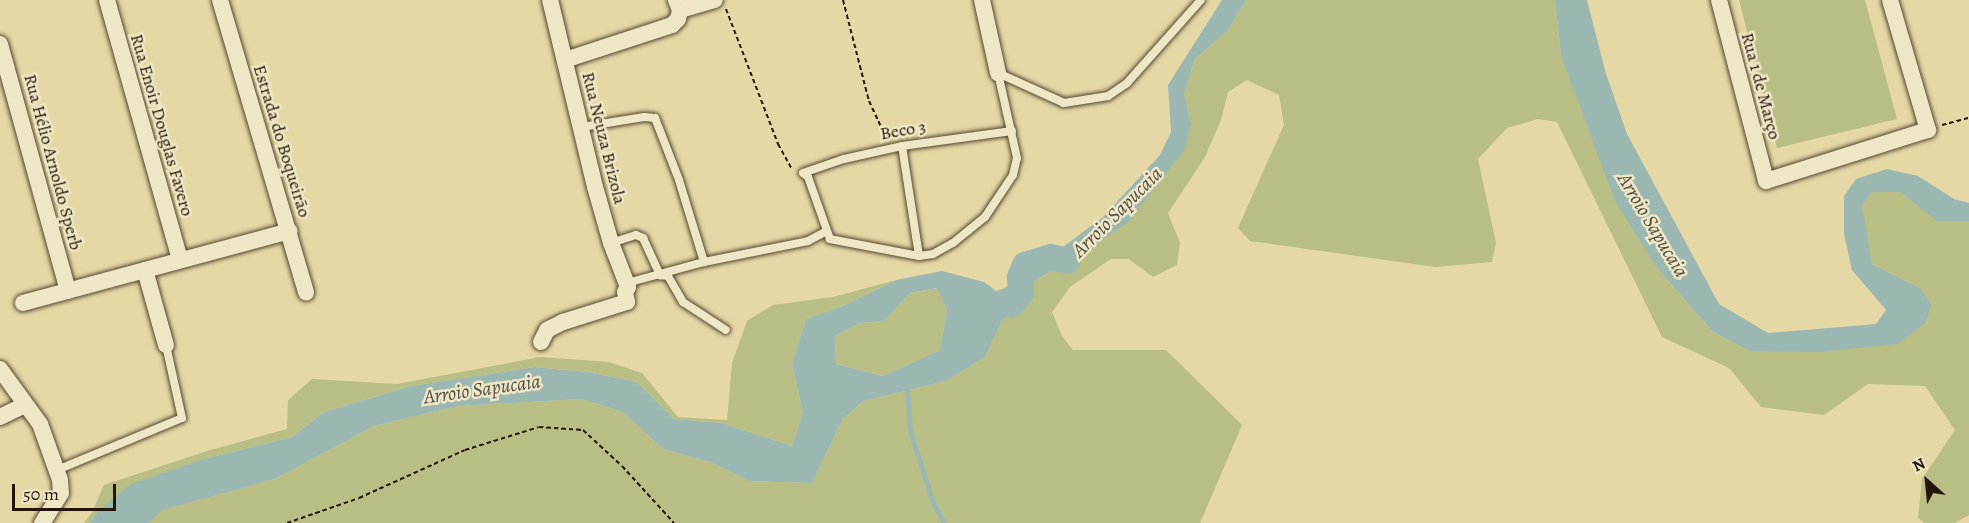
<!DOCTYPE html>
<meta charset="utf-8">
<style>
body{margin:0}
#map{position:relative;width:1969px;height:523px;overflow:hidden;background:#e5d8a5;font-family:Alegreya,serif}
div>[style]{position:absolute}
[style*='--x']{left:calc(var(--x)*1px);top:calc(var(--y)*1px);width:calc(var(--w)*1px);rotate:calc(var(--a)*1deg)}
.green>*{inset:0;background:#b8be84}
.water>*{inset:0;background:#9bb7b2}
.stream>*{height:4.5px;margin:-2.25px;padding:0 2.25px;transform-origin:2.25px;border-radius:2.25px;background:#9bb7b2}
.river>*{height:26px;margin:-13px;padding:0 13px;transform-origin:13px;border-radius:13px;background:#9bb7b2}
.path>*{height:2px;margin-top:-1px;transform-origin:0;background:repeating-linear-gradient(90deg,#26150b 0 4.5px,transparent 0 7.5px)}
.roads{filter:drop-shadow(0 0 2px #564632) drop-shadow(0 0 2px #564632)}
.service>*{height:8px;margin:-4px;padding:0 4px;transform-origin:4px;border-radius:4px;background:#eee6c4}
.minor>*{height:16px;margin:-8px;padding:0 8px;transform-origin:8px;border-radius:8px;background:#eee6c4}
span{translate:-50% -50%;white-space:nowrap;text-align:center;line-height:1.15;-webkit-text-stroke:5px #eee6c4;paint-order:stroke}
.street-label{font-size:18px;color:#26150b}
.water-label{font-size:20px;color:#4f4e45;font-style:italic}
.north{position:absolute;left:1897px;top:451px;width:60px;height:60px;-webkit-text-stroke:4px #eee6c4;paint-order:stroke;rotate:333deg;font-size:16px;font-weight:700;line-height:24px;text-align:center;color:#26150b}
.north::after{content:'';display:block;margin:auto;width:21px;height:27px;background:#26150b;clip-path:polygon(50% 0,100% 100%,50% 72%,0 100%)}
.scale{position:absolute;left:12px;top:484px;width:104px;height:27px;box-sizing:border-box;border:3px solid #26150b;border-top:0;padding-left:8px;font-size:18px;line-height:21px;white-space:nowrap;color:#26150b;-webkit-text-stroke:4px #eee6c4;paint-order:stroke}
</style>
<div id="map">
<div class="green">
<div style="clip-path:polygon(1246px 0,1555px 0,1561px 55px,1657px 268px,1713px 332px,1750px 351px,1898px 344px,1920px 288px,1872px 264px,1861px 204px,1873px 192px,1900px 192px,1937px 220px,1969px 221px,1969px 515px,1955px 523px,1924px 523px,1918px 518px,1922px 479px,1955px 430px,1925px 386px,1868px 384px,1824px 415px,1761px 407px,1729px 368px,1662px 337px,1557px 122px,1538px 119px,1507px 128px,1478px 159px,1496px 243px,1492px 262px,1435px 267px,1250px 241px,1238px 228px,1284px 125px,1279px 95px,1247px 80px,1228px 92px,1221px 120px,1205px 157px,1168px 213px,1180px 243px,1177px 265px,1153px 277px,1129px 259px,1111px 259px,1070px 287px,1052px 312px,1062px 336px,1073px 350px,1166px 350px,1242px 425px,1200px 523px,149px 523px,161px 510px,275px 479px,374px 426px,458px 406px,581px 399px,623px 412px,663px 449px,713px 463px,750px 481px,812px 483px,843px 419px,863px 401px,946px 381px,985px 357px,1002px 321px,1032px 283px,1055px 268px,1072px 261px,1191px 122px,1184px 94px,1195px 59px,1228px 30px)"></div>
<div style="clip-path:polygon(1739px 0,1865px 0,1897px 119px,1777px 148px)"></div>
<div style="clip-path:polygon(896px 280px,845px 305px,806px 319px,792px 364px,803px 413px,792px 446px,721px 423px,674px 419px,637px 382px,587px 372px,535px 367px,411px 386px,324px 412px,292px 437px,208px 458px,99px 510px,89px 523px,84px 523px,92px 512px,104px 485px,207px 451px,287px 429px,288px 400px,312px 379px,397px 384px,540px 357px,609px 362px,642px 373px,678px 417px,727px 420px,732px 363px,747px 321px,773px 305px,833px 297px)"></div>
<div style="clip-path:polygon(938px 288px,947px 310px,940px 350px,883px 376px,836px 364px,835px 336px,860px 323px,884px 321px,910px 293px)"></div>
</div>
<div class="water">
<div style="clip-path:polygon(evenodd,1222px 0,1246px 0,1228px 30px,1195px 59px,1184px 94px,1191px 122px,1186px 148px,1128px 222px,1072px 261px,1055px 268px,1032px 283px,1002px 321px,985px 357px,946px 381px,863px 401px,843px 419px,812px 483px,750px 481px,713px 463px,663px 449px,623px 412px,581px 399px,458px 406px,374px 426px,275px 479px,162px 510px,149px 523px,89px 523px,99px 510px,131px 484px,208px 458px,292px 437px,324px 412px,411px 386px,535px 367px,587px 372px,637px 382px,674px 419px,721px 423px,792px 446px,803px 413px,792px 364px,806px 319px,845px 305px,896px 280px,942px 271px,984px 282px,996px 291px,1005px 288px,1045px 253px,1063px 247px,1103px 217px,1160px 155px,1171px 132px,1168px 85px,1222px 0,937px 288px,947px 310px,940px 350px,883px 376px,836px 364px,835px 336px,860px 323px,884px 321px,910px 293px,937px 288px)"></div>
<div style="clip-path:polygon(1555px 0,1587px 0,1606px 74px,1627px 134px,1719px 304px,1768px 333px,1876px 324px,1886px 310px,1852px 270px,1844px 234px,1844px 196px,1856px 179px,1887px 169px,1918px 176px,1954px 199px,1969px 203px,1969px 221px,1937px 221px,1900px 192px,1873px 192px,1862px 204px,1872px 264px,1920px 288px,1931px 305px,1926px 322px,1898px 344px,1818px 352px,1750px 351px,1713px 332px,1657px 268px,1615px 201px,1561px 55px)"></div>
</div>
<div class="stream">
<div style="--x:907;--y:386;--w:47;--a:85.1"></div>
<div style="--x:911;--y:433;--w:72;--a:72.3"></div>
<div style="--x:933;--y:502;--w:24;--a:62"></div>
</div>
<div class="river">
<div style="--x:1011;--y:305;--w:16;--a:-50"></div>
<div style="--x:1021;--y:293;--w:16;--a:-94"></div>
<div style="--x:1020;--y:277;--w:13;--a:-67"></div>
<div style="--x:1025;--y:265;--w:27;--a:-17"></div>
<div style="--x:1051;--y:257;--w:17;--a:13"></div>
</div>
<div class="path">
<div style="--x:843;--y:0;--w:104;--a:75.6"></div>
<div style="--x:869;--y:101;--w:40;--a:65"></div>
<div style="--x:726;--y:9;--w:145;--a:68.9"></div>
<div style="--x:778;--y:144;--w:29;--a:61"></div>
<div style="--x:1942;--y:125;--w:28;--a:-15"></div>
<div style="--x:287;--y:523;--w:76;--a:-19.1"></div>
<div style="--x:359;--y:498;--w:116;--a:-24.4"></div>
<div style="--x:465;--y:450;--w:77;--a:-17.3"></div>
<div style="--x:539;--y:427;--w:44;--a:3.9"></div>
<div style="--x:583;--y:430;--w:53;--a:42.7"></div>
<div style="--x:622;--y:466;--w:77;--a:47.6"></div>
</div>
<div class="roads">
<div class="service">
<div style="--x:998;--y:73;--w:72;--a:24.4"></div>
<div style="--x:1064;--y:103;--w:45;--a:-9"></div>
<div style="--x:1108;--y:96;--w:23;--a:-34"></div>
<div style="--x:1127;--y:83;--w:111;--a:-48.3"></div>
<div style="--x:582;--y:127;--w:63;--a:-9.2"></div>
<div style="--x:644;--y:117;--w:11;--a:5"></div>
<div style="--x:655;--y:118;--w:66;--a:68.8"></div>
<div style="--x:679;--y:180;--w:86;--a:73"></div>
<div style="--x:902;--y:146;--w:111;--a:81.2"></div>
<div style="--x:919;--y:256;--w:91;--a:-169.2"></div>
<div style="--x:830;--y:239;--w:66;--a:-109.5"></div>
<div style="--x:808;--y:177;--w:6;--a:-141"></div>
<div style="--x:803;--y:173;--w:43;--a:-18.9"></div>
<div style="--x:844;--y:159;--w:59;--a:-12.6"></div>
<div style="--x:902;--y:146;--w:111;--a:-7.8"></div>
<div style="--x:611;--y:243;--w:26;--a:-18"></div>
<div style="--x:636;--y:235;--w:8;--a:23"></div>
<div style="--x:643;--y:238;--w:41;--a:65.3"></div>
<div style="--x:660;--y:275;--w:8;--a:7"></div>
<div style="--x:668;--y:276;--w:30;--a:60"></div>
<div style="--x:683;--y:302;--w:51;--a:33.1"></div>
<div style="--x:919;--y:256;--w:14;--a:-8"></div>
<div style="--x:933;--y:254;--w:23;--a:-29"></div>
<div style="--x:953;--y:243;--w:41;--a:-39.1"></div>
<div style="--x:985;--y:217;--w:50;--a:-56.3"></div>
<div style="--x:1013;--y:175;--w:17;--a:-77"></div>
<div style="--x:1017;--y:158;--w:87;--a:-102.6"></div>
<div style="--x:627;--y:283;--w:80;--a:-15.3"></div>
<div style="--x:704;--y:262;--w:106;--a:-11.4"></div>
<div style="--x:808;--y:241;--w:21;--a:-28"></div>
<div style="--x:57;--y:470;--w:135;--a:-22.6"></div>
<div style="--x:182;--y:418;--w:75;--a:-102.4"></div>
</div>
<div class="minor">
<div style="--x:107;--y:0;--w:270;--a:74.3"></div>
<div style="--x:220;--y:0;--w:305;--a:73.6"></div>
<div style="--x:982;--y:0;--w:75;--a:77.6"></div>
<div style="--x:1719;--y:0;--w:187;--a:75.4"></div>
<div style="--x:1766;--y:181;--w:170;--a:-17.5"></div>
<div style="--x:1928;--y:130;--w:135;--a:-106.3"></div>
<div style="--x:680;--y:10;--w:36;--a:-16"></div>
<div style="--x:0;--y:44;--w:256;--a:74.6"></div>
<div style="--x:565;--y:60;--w:113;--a:-18.1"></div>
<div style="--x:672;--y:25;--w:8;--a:-45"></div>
<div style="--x:678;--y:19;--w:9;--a:-77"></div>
<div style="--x:680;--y:10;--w:11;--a:-112"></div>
<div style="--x:145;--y:270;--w:78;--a:74.4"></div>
<div style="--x:23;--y:303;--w:276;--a:-15.1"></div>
<div style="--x:541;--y:342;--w:13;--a:-63"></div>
<div style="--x:547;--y:330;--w:18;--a:-27"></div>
<div style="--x:563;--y:322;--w:67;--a:-17.4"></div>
<div style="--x:627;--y:302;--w:10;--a:-101"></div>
<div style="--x:625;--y:292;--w:6;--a:-59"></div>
<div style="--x:628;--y:287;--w:47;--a:-111.1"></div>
<div style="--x:611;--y:243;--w:58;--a:-105.9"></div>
<div style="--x:595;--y:187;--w:192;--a:-103.5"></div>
<div style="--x:0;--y:369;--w:68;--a:54"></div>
<div style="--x:40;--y:424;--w:59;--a:70.3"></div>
<div style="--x:60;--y:480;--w:13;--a:86"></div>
<div style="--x:61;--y:493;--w:36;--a:122"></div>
<div style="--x:0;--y:417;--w:28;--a:-26"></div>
</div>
</div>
<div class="street-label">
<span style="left:1761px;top:86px;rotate:75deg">Rua 1 de Março</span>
<span style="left:162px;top:125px;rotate:74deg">Rua Enoir Douglas Favero</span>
<span style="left:903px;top:130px;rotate:-10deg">Beco 3</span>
<span style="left:604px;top:138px;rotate:76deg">Rua Neuza Brizola</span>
<span style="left:282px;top:141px;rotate:73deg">Estrada do Boqueirão</span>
<span style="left:53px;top:162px;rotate:75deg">Rua Hélio Arnoldo Sperb</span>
</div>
<div class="water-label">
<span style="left:1117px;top:212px;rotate:-45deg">Arroio Sapucaia</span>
<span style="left:1653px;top:225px;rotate:59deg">Arroio Sapucaia</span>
<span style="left:482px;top:389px;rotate:-8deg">Arroio Sapucaia</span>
</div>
<div class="north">N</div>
<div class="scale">50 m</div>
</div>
